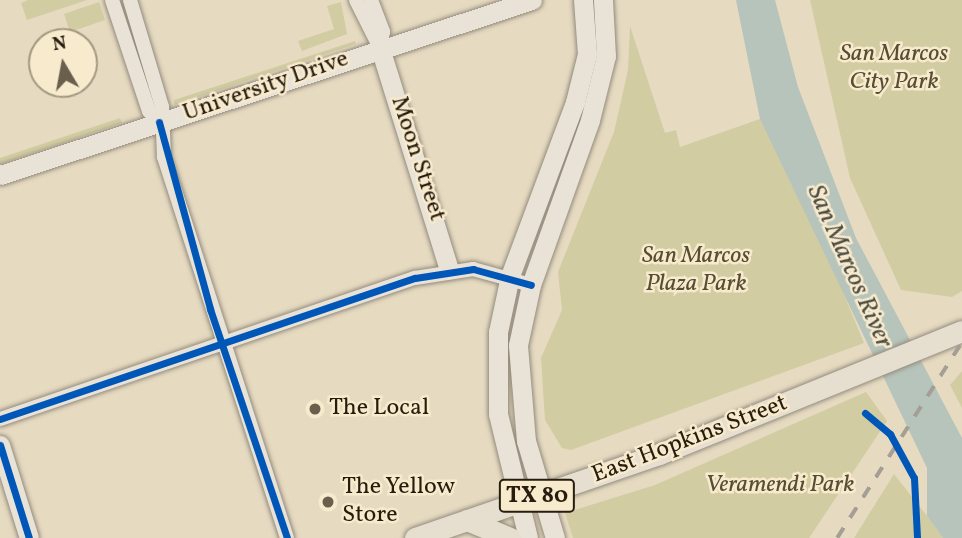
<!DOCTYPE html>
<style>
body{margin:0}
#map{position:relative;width:962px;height:538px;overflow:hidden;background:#e6dac1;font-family:Vollkorn,serif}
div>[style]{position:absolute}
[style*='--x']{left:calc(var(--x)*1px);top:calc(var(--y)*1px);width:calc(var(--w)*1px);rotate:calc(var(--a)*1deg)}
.green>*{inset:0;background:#d2cca2}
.water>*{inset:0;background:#b6c4bb}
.roads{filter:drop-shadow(0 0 2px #938b7c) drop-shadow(0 0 2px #938b7c)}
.street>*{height:14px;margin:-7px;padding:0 7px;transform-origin:7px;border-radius:7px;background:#e9e3d7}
.secondary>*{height:19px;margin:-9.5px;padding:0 9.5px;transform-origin:9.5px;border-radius:9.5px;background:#e9e3d7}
.primary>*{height:21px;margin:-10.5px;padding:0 10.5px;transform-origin:10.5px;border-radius:10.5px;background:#e6dfd0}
.rail>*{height:3.5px;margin-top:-1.75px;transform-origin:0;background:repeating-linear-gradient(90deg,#a59e94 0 12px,transparent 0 24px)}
.cycleway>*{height:7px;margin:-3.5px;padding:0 3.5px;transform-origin:3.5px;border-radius:3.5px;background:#0057b8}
.dots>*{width:19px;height:19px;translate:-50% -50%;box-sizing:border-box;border:4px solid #f8eacd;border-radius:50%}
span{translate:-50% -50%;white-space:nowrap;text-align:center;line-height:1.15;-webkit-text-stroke:5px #f8eacd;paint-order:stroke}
.shield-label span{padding:2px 5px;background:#f8eacd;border:2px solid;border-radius:5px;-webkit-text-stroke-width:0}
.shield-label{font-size:23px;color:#271d0f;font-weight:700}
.park-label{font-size:24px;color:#564e33;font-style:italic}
.street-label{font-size:24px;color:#271d0f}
.poi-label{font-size:24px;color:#271d0f}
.left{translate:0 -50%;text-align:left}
.water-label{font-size:26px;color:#4c4c42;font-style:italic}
.north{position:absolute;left:28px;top:28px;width:70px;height:70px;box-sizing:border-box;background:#f8eacd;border:2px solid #a49881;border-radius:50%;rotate:350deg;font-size:19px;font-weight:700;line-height:28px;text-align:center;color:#271d0f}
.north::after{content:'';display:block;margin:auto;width:24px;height:32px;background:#6a5f4d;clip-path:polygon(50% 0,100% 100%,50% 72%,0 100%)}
</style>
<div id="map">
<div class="green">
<div style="clip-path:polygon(28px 0,87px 0,27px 20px,21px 3px)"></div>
<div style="clip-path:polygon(810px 0,962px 0,962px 291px,952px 297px,901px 290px,850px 178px)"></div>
<div style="clip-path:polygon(99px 2px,105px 20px,70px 32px,64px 14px)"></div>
<div style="clip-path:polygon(341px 2px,347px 34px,302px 51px,298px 41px,334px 29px,327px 6px)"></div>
<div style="clip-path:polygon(630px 26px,665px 133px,676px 130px,680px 147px,760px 119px,815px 224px,864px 343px,571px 450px,562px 448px,545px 420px,541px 358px,562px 310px,558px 272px,614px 132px,628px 70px)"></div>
<div style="clip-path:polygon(355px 41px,356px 44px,174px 105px,174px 100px)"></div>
<div style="clip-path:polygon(120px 118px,122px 123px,0 164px,0 158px)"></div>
<div style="clip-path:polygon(962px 371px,962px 408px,950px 385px)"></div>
<div style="clip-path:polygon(866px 392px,887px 421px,809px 538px,573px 538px,565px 513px,655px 485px)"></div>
<div style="clip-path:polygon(894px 474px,927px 516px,943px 538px,854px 538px)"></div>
</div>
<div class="water">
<div style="clip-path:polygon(736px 0,775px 0,798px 87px,856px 238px,962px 438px,962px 538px,943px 538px,927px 516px,927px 468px,760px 119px)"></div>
</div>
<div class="roads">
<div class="street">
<div style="--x:112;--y:0;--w:117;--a:71.6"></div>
<div style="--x:149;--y:111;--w:15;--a:48"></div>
<div style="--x:130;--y:0;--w:112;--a:73.3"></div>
<div style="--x:162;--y:107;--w:50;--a:87.7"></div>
<div style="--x:164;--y:157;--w:400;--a:72.1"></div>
<div style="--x:356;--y:0;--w:54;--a:63.4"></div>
<div style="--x:371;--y:0;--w:34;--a:69"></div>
<div style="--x:383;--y:32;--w:16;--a:101"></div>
<div style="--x:0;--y:419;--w:438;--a:-18.8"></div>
<div style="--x:415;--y:278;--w:59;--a:-8.8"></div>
<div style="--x:473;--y:269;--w:60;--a:15.4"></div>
</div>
<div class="secondary">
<div style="--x:380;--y:48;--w:232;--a:72.7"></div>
<div style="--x:0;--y:175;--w:560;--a:-18.21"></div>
<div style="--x:0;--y:445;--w:97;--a:72.7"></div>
<div style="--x:528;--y:538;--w:128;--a:-103.6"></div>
<div style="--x:498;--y:414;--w:82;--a:-90"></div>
<div style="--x:498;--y:332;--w:57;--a:-77.9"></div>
<div style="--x:510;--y:276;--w:186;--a:-69.5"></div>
<div style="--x:575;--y:102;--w:49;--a:-76"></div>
<div style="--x:587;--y:54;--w:54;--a:-94.2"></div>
<div style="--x:555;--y:538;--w:101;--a:-106.6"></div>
<div style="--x:526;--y:441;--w:96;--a:-94.8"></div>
<div style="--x:518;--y:345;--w:61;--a:-77.8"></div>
<div style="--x:531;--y:285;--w:175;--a:-70.3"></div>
<div style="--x:590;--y:120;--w:66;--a:-76"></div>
<div style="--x:606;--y:56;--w:56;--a:-93.1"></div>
</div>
<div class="primary">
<div style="--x:467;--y:520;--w:47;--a:22.7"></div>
<div style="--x:415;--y:538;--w:258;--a:-19"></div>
<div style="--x:659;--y:454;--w:327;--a:-22.1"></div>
</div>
</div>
<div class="rail">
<div style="--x:837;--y:538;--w:232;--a:-57.5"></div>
</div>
<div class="cycleway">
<div style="--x:159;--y:122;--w:194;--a:74.7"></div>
<div style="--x:210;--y:309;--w:242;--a:71.4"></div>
<div style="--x:865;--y:413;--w:33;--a:40"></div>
<div style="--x:890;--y:434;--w:50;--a:61.4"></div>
<div style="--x:914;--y:478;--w:60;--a:87.1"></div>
<div style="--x:0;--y:419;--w:438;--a:-18.8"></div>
<div style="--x:415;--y:278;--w:59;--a:-8.8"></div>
<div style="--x:473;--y:269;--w:60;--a:15.4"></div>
<div style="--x:0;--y:445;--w:97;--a:72.7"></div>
</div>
<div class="dots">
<div style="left:315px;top:409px;background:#6a5f4d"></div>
<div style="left:328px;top:502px;background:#6a5f4d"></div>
</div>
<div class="shield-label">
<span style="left:537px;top:496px">TX 80</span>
</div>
<div class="park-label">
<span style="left:894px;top:69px">San Marcos<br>City Park</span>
<span style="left:696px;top:271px">San Marcos<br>Plaza Park</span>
<span style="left:780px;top:486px">Veramendi Park</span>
</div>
<div class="street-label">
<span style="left:266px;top:87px;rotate:-19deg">University Drive</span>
<span style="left:417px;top:159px;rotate:72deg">Moon Street</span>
<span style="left:690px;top:440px;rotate:-21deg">East Hopkins Street</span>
</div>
<div class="poi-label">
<span class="left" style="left:329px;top:409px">The Local</span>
<span class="left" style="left:342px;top:502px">The Yellow<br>Store</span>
</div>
<div class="water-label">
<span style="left:849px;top:267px;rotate:66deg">San Marcos River</span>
</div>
<div class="north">N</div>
</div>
